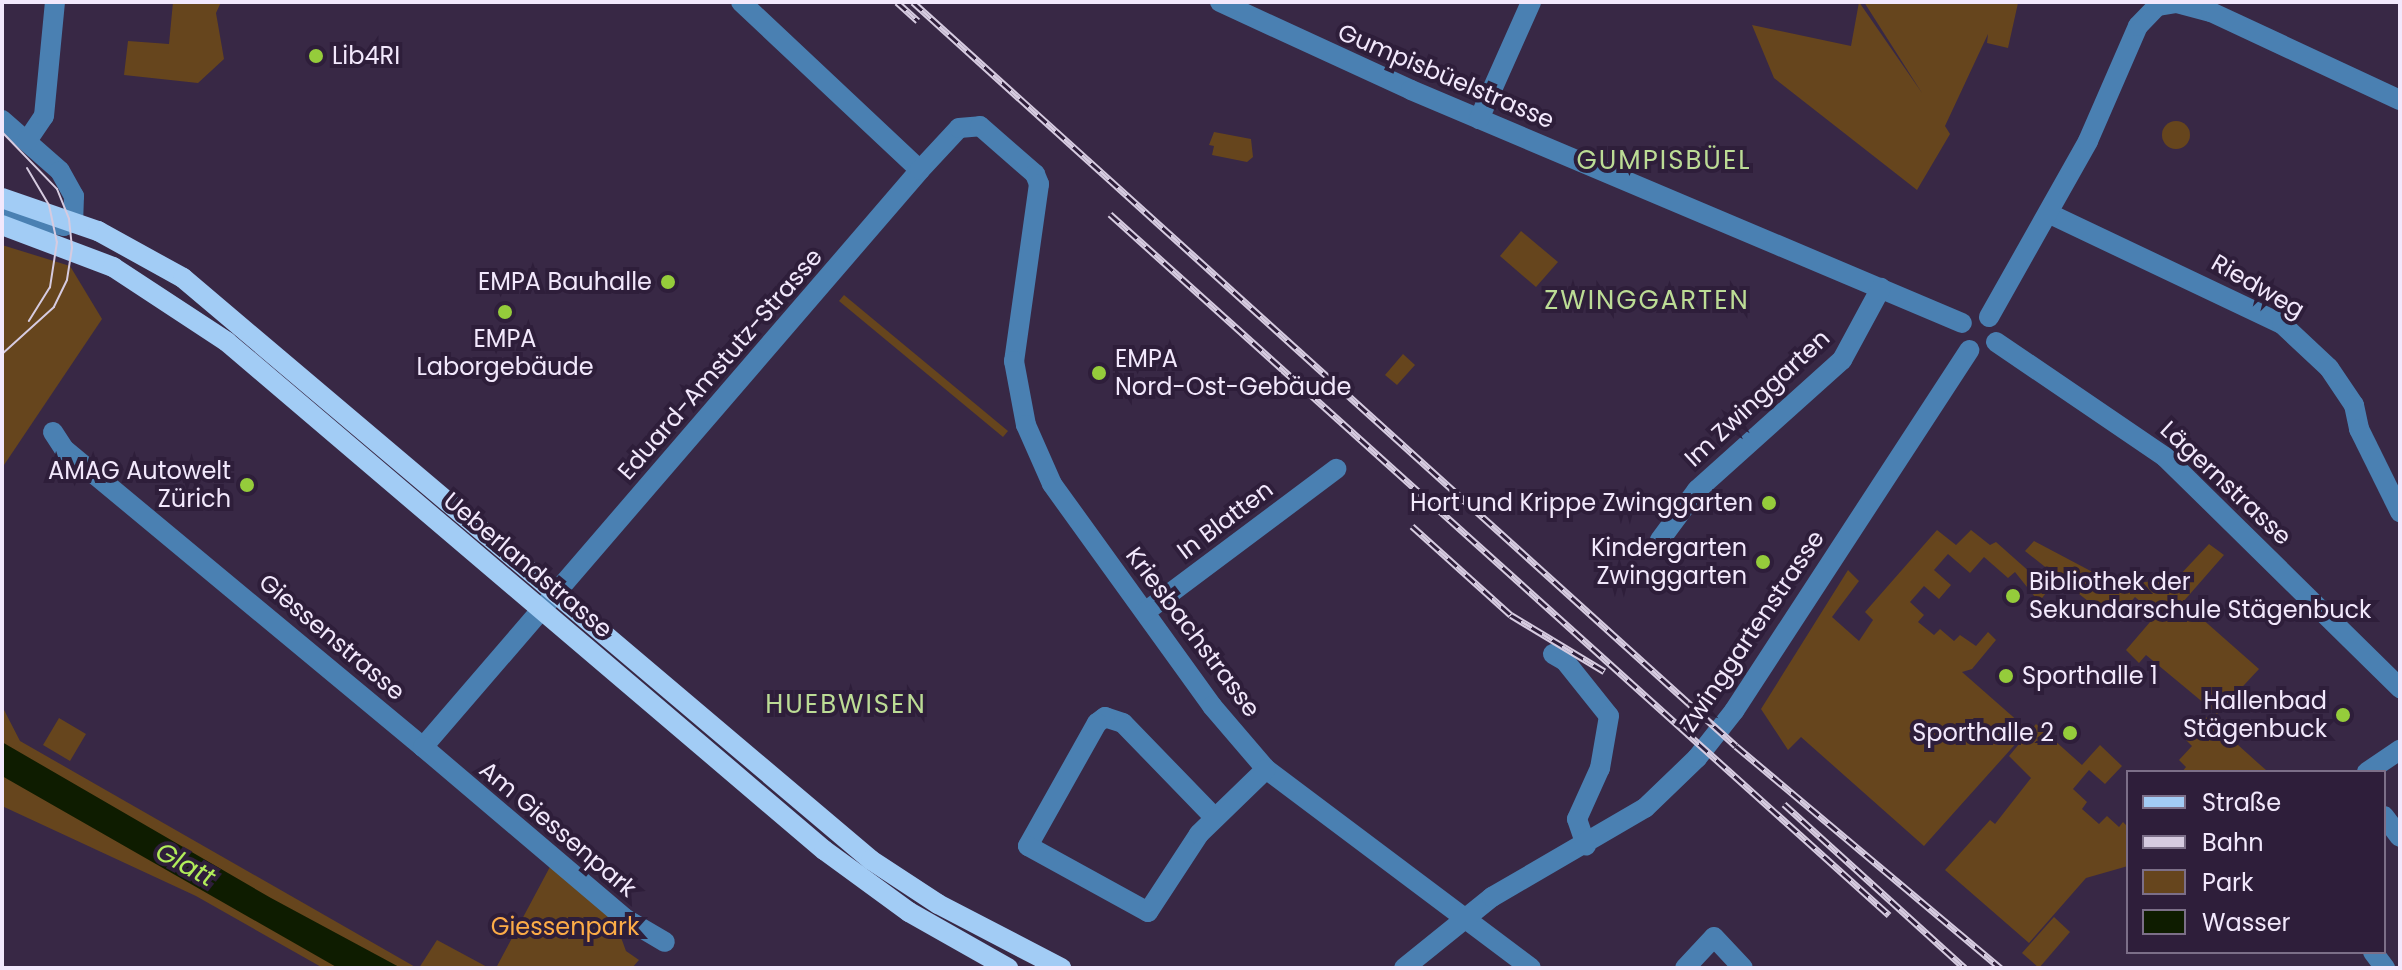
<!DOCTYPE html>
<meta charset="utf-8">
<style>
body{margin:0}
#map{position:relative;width:2402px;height:970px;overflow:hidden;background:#382845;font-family:Poppins,sans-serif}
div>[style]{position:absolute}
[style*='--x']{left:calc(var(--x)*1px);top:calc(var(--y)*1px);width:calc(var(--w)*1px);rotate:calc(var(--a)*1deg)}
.green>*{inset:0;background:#66451d}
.round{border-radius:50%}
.water>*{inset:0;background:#0e1c00}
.minor>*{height:20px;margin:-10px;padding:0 10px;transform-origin:10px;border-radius:10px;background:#4a80b2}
.major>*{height:20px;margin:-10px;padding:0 10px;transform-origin:10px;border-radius:10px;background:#a2ccf5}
.tram>*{height:2px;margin:-1px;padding:0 1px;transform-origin:1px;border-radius:1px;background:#d6cbe0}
.rail>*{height:7px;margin-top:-3.5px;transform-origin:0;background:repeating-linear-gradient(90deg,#2e1e3a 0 12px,#d6cbe0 0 24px);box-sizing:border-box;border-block:2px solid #d6cbe0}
.dots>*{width:22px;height:22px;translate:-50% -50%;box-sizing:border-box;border:4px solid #2e1e3a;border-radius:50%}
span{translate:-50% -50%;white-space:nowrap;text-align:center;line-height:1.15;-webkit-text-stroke:8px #2e1e3a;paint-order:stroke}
.poi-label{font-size:24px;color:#f2e8fc}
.left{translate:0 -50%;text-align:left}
.right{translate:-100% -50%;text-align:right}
.street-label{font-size:24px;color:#f2e8fc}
.park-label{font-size:24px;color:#fdac47}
.neighbourhood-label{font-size:26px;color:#bcdc95;letter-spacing:2px}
.water-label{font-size:26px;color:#b2ed5a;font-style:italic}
.frame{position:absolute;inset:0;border:4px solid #f2e8fc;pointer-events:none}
.legend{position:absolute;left:2126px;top:770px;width:260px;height:184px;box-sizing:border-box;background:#2e1e3a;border:2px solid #7c6f88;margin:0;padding:10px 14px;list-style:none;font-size:24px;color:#f2e8fc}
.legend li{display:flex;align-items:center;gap:16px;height:40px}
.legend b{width:40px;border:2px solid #7c6f88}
</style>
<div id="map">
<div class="green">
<div style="clip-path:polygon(173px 2px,221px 2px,216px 13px,224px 59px,198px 83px,124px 75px,128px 41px,169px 44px)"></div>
<div style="clip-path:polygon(1859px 2px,1922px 93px,1864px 2px,2018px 3px,2008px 48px,1987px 43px,1988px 34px,1945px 126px,1950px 134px,1917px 190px,1774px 78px,1752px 25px,1851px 46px)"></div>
<div class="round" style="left:2162px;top:121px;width:28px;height:28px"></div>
<div style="clip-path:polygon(1214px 132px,1251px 139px,1253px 157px,1247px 162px,1212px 155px,1214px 146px,1209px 145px)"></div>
<div style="clip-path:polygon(1521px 231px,1558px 262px,1536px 287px,1500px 256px)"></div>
<div style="clip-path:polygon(2px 245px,70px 266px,102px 319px,2px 468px)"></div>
<div style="clip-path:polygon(844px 295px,1008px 431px,1003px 437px,839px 301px)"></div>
<div style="clip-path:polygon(1403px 354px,1415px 365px,1397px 385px,1385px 375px)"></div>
<div style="clip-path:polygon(1937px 530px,1956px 545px,1971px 530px,1990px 545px,1996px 542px,2049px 589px,2039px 602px,2015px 572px,2008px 578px,1984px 557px,1970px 573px,1948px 554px,1934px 570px,1951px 585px,1939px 599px,1924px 586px,1910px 602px,1924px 615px,1918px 622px,1934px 635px,1940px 629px,1954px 641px,1960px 635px,1976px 646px,1988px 632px,1996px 640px,1972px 669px,1962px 672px,2028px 730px,1924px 846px,1801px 737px,1788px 750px,1761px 709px,1848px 570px,1859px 581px,1832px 617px,1859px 641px,1873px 620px,1865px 612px)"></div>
<div style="clip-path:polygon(2034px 541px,2102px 577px,2139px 583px,2178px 577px,2209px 544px,2224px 555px,2183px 602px,2259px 669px,2217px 714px,2146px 655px,2139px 663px,2126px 650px,2156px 615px,2135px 597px,2113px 621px,2025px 551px)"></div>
<div style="clip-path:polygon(2px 706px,20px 741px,417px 968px,323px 968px,196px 896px,2px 806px)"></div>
<div style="clip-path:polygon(2207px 717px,2258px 763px,2266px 770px,2182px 772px,2186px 767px,2179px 760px,2192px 746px,2186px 740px)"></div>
<div style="clip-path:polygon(59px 718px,86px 734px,70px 761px,43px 745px)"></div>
<div style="clip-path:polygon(2036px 724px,2082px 765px,2100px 745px,2122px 766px,2105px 784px,2089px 770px,2073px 789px,2087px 802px,2082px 809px,2099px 824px,2107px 816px,2119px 827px,2123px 822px,2128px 827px,2128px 866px,2086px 878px,2029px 943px,1945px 870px,1990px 820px,1995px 824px,2031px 778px,2009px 756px)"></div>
<div style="clip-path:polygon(552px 863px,612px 913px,626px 951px,639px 960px,632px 968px,496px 968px)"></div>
<div style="clip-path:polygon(2054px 917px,2070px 932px,2039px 968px,2022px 953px)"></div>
<div style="clip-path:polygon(437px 940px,489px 968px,419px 968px)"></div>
</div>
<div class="water">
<div style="clip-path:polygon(2px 742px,271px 898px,401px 968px,338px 968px,2px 776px)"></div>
</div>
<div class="minor">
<div style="--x:741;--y:2;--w:245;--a:43.2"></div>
<div style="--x:1220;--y:2;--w:210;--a:24.7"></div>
<div style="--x:1411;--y:90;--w:598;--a:22.92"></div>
<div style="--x:1479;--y:119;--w:128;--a:-66"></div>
<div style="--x:2;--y:120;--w:77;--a:41.3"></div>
<div style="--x:60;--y:171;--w:29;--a:61"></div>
<div style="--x:74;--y:196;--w:25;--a:92"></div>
<div style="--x:73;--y:221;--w:10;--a:151"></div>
<div style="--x:64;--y:226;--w:63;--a:-169"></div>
<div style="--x:27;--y:141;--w:30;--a:-56"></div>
<div style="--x:44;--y:116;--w:115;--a:-84.5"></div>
<div style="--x:2050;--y:214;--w:257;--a:25.4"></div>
<div style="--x:2282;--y:324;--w:64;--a:43.1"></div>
<div style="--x:2329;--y:368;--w:45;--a:56"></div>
<div style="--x:2354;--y:405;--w:25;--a:78"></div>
<div style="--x:2359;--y:429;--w:93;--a:63.7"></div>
<div style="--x:1989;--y:317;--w:202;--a:-60.6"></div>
<div style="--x:2088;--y:141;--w:125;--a:-66.5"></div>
<div style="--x:2138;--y:26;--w:28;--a:-46"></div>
<div style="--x:2157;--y:6;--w:20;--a:-9"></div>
<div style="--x:2177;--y:3;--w:35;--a:15"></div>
<div style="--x:2211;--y:12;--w:208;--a:25"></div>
<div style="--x:1996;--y:342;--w:204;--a:34.2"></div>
<div style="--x:2165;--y:457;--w:330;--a:44.5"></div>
<div style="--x:53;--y:432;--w:20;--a:57"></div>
<div style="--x:64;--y:449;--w:467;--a:39.7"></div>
<div style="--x:423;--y:747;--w:762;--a:-49.26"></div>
<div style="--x:920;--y:170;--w:57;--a:-47.1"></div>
<div style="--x:959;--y:128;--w:21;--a:-5"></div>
<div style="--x:980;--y:126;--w:73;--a:41.1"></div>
<div style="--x:1035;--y:174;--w:11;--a:68"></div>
<div style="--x:1039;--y:184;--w:179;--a:98"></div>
<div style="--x:1014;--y:361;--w:65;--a:79.4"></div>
<div style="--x:1026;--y:425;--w:64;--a:66.2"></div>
<div style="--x:1052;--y:484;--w:274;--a:54.2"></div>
<div style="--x:1212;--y:706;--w:83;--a:49.4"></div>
<div style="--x:1266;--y:769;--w:331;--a:36.9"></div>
<div style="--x:1660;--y:540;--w:62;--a:-53.5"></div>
<div style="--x:1697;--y:490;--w:195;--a:-41.9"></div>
<div style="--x:1842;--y:360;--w:82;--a:-61.6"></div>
<div style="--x:1145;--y:612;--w:239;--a:-36.8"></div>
<div style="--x:1553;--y:654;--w:14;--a:30"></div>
<div style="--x:1565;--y:661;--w:70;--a:51.3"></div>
<div style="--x:1609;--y:716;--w:53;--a:99.8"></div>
<div style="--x:1600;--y:768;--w:56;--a:114.3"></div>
<div style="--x:1577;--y:819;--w:28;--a:71"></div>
<div style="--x:423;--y:747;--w:266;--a:40.3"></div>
<div style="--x:626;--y:919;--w:45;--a:30.5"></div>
<div style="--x:2367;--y:772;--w:40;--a:-34"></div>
<div style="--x:2384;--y:816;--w:26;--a:53"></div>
<div style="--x:1215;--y:818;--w:132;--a:-134.1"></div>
<div style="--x:1123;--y:723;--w:19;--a:-162"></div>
<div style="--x:1105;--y:717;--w:10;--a:143"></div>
<div style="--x:1097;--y:723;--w:141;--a:119.3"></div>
<div style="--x:1028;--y:846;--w:137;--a:28.8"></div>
<div style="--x:1148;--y:912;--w:93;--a:-56.8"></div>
<div style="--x:1199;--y:834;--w:93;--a:-44.1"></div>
<div style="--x:2373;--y:952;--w:20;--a:53"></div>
<div style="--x:1404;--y:968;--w:113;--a:-38.9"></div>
<div style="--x:1492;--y:897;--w:177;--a:-30.2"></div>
<div style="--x:1645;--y:808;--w:72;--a:-43.9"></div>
<div style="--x:1697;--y:758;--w:60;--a:-51.8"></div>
<div style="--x:1734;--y:711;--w:431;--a:-56.9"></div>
<div style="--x:1685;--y:968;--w:42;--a:-46.9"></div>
<div style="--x:1714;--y:937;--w:42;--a:46.9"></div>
</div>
<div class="major">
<div style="--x:2;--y:198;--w:102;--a:19"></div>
<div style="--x:98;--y:231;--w:97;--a:28.9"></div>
<div style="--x:183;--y:278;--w:901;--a:40.23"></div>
<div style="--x:871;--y:860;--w:80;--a:33.3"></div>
<div style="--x:938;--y:904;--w:139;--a:27.5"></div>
<div style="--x:2;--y:225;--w:119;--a:20.7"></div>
<div style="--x:113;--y:267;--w:136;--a:33.3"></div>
<div style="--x:227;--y:342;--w:784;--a:40.4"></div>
<div style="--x:824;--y:850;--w:105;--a:36.1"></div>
<div style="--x:909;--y:912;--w:114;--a:29.5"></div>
</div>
<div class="tram">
<div style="--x:2;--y:132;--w:79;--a:46"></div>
<div style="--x:57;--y:189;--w:32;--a:68"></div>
<div style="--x:69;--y:219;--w:29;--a:84"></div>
<div style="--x:72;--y:248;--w:32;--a:99"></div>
<div style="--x:67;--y:280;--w:30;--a:116"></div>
<div style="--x:54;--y:307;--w:70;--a:137.9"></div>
<div style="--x:27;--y:168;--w:43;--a:59.3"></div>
<div style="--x:49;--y:205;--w:38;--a:78"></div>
<div style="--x:57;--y:242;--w:46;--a:98.8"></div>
<div style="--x:50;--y:287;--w:40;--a:122"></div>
</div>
<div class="rail">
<div style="--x:897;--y:2;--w:28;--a:42"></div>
<div style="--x:913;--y:2;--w:1109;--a:42.11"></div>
<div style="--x:1736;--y:746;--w:346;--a:40"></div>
<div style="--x:1110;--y:214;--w:1048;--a:41.98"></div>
<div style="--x:1412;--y:526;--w:133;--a:42"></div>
<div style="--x:1511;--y:615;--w:109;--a:31.1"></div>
<div style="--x:1784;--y:804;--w:244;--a:42.2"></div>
</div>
<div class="dots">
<div style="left:316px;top:56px;background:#95cc3b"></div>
<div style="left:668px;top:282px;background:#95cc3b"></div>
<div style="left:505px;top:312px;background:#95cc3b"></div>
<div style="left:1099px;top:373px;background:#95cc3b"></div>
<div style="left:247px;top:485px;background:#95cc3b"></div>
<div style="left:1769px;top:503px;background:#95cc3b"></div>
<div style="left:1763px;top:562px;background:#95cc3b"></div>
<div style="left:2013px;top:596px;background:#95cc3b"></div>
<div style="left:2006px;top:676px;background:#95cc3b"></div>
<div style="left:2343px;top:715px;background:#95cc3b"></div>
<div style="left:2070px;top:733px;background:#95cc3b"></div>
</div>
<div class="poi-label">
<span class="left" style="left:332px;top:56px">Lib4RI</span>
<span class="right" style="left:652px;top:282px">EMPA Bauhalle</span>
<span style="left:505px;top:353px">EMPA<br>Laborgebäude</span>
<span class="left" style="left:1115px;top:373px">EMPA<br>Nord-Ost-Gebäude</span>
<span class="right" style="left:231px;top:485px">AMAG Autowelt<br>Zürich</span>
<span class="right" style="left:1753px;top:503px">Hort und Krippe Zwinggarten</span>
<span class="right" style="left:1747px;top:562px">Kindergarten<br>Zwinggarten</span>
<span class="left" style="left:2029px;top:596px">Bibliothek der<br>Sekundarschule Stägenbuck</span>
<span class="left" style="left:2022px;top:676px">Sporthalle 1</span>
<span class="right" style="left:2327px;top:715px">Hallenbad<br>Stägenbuck</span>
<span class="right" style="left:2054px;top:733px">Sporthalle 2</span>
</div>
<div class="street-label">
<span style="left:1446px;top:76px;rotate:23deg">Gumpisbüelstrasse</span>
<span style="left:2258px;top:286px;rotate:30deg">Riedweg</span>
<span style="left:720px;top:364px;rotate:-49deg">Eduard-Amstutz-Strasse</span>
<span style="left:1757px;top:398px;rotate:-43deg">Im Zwinggarten</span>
<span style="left:2226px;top:483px;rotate:43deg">Lägernstrasse</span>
<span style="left:1225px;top:520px;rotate:-37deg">In Blatten</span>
<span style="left:528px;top:565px;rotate:40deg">Ueberlandstrasse</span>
<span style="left:1752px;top:631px;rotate:-56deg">Zwinggartenstrasse</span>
<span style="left:1193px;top:632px;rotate:53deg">Kriesbachstrasse</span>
<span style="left:332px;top:637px;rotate:40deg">Giessenstrasse</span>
<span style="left:558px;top:829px;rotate:40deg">Am Giessenpark</span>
</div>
<div class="park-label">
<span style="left:565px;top:927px">Giessenpark</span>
</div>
<div class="neighbourhood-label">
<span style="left:1664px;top:161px">GUMPISBÜEL</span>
<span style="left:1647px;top:301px">ZWINGGARTEN</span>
<span style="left:846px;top:705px">HUEBWISEN</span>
</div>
<div class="water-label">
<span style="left:185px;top:865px;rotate:29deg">Glatt</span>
</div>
<div class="frame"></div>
<ul class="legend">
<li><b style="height:10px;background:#a2ccf5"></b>Straße</li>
<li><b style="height:10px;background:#d6cbe0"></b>Bahn</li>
<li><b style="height:22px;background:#66451d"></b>Park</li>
<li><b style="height:22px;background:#0e1c00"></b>Wasser</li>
</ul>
</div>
